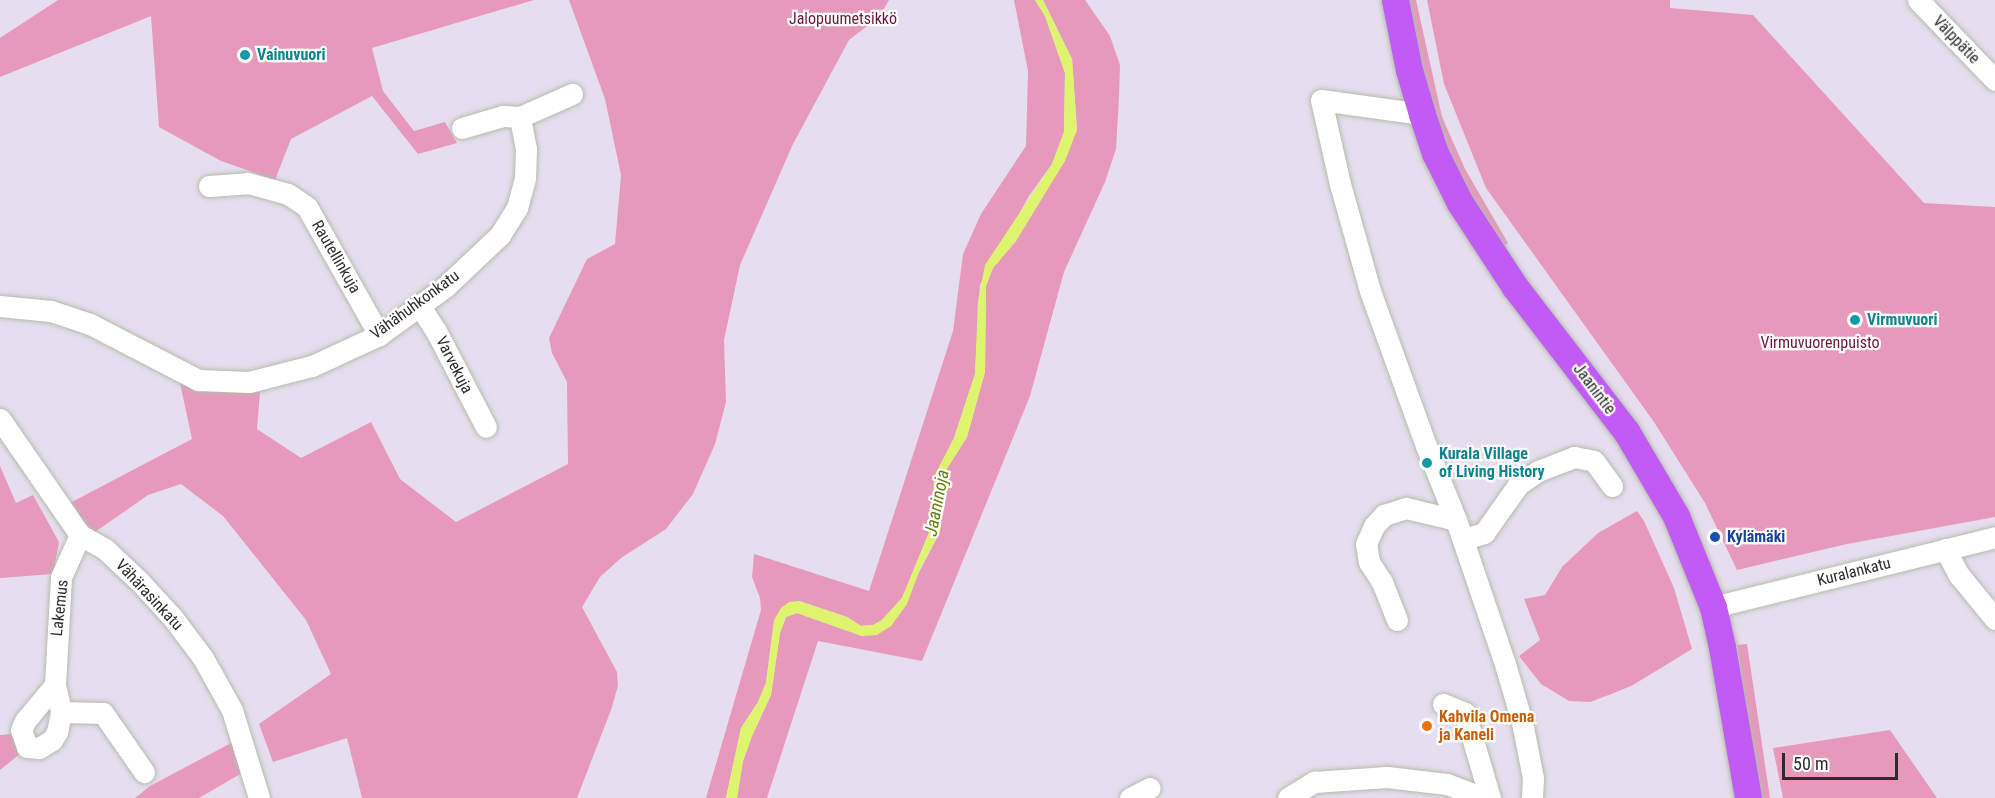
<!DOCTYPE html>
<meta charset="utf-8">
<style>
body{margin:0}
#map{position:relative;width:1995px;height:798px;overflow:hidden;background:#e6deee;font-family:"Roboto Condensed",sans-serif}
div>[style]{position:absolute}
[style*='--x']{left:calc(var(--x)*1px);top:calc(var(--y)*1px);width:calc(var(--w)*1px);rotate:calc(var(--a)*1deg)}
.green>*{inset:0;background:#e799bc}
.water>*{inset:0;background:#def46e}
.roads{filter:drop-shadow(0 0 2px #b3bcae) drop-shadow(0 0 2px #b3bcae)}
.minor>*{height:21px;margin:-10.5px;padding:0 10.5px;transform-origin:10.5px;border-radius:10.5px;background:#fff}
.major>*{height:27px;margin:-13.5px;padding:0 13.5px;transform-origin:13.5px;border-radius:13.5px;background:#c25bf6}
.dots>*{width:16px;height:16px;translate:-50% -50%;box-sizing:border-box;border:3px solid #fff;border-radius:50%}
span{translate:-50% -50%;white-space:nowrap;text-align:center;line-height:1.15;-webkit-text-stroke:4.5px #fff;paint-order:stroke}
.park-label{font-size:16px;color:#6e1833}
.street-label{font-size:16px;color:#2c2c2c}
.culture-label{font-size:16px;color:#0d838f;font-weight:700}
.left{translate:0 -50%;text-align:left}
.transit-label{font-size:16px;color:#164399;font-weight:700}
.food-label{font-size:16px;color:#c56008;font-weight:700}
.water-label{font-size:18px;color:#64800a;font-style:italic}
.scale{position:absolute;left:1782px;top:753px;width:116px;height:27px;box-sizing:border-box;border:3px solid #2c2c2c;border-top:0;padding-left:8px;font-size:18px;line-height:21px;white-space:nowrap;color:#2c2c2c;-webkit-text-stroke:4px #fff;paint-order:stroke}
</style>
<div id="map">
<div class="green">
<div style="clip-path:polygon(58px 0,534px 0,372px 48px,383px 91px,414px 131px,445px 122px,457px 143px,418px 154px,372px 96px,291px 139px,275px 180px,221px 161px,159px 127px,151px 16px,0 77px,0 38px)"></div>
<div style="clip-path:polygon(569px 0,889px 0,880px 16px,849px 40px,793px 144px,740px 265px,724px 340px,726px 402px,715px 444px,693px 494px,666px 529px,621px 558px,600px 577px,582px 607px,617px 672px,618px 686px,611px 710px,577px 798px,362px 798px,347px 738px,273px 762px,259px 724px,331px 674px,306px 620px,223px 516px,181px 484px,148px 495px,95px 532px,81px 520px,68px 504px,192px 439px,180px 383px,211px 392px,260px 392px,257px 429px,301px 458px,371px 422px,400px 479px,456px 522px,568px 464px,567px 382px,552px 353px,549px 338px,587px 259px,615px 244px,621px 175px,605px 99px)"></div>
<div style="clip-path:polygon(1014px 0,1035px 0,1045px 16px,1065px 73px,1064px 132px,1052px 164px,1029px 196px,980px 285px,975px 374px,954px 438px,934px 477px,933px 521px,930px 530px,902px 598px,882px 620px,873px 625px,861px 626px,847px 617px,799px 601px,774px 621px,766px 683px,758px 702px,741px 728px,726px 798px,706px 798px,761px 610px,760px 598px,752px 577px,754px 554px,869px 591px,953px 331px,963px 254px,981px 214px,1026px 146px,1028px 71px)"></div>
<div style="clip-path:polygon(1043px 0,1085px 0,1110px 36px,1120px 65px,1119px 98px,1116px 149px,1105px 182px,1064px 272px,1030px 396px,922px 661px,818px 641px,767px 798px,737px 798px,743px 761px,752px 736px,771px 695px,780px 633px,786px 617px,797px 613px,862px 636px,891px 626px,940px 532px,943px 475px,967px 437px,985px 372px,986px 286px,993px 268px,1016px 241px,1077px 130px,1072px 59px)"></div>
<div style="clip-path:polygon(1404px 0,1416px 0,1442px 117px,1465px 169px,1508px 243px,1500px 249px,1439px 137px)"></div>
<div style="clip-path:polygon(1427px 0,1670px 0,1670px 8px,1753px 15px,1924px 203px,1995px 207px,1995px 517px,1847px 544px,1737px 570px,1705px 503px,1654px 422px,1486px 188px,1444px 84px)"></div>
<div style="clip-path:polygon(0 466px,16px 503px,33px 495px,59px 542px,53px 574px,0 578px)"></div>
<div style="clip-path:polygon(1637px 511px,1644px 521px,1674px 588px,1692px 649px,1633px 685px,1614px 693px,1590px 702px,1569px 701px,1541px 684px,1519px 656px,1540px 640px,1524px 599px,1545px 595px,1562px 567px,1598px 533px)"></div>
<div style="clip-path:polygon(1747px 644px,1770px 798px,1759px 798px,1737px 645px)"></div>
<div style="clip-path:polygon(1890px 730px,1937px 798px,1783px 798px,1773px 748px)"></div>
<div style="clip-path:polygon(12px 734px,21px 753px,0 770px,0 735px)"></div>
<div style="clip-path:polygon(233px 742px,242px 773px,199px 798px,135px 798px,150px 786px)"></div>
</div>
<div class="water">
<div style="clip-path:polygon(1035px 0,1043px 0,1072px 59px,1077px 130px,1065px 161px,1016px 241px,993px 268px,986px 286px,985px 372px,967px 437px,943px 475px,940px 532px,920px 569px,907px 604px,891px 626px,877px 635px,862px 636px,797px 613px,786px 617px,780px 633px,771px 695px,752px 736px,743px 761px,737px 798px,726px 798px,741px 728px,758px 702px,766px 683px,774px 620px,781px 608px,789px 602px,799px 601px,847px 617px,861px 626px,873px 625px,882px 620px,902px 598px,930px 530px,933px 521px,934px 477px,954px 438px,975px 374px,978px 301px,985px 265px,1052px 164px,1064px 132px,1065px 73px,1045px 16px)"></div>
</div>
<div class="roads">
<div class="minor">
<div style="--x:1918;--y:0;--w:111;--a:46.1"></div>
<div style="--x:1422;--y:114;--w:102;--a:-172.1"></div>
<div style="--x:1321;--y:100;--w:86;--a:77.3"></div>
<div style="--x:1340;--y:184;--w:111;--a:74.3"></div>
<div style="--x:1370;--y:291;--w:165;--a:70.1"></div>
<div style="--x:1426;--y:446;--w:80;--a:67.9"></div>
<div style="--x:1456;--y:520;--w:152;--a:71.2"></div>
<div style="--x:1505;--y:664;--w:60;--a:73.7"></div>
<div style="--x:1522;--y:722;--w:57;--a:78.9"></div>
<div style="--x:1533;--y:778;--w:20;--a:93"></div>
<div style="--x:462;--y:128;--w:43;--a:-16.3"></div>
<div style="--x:503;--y:116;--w:17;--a:3"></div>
<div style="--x:520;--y:117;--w:57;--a:-23.9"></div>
<div style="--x:209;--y:186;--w:39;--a:-4"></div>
<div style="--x:248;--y:183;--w:41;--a:15.4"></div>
<div style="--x:288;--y:194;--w:23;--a:34"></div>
<div style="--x:307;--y:207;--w:147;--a:60.6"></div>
<div style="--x:419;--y:305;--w:31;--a:57"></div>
<div style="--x:436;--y:331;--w:108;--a:62.5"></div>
<div style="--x:0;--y:306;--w:51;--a:5.6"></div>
<div style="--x:51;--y:311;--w:41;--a:18.4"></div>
<div style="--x:90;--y:324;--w:122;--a:27.4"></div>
<div style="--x:198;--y:380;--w:51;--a:2.2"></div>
<div style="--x:249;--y:382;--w:65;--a:-14.3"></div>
<div style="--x:312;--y:366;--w:74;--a:-24.8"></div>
<div style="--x:379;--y:335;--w:82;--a:-36"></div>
<div style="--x:445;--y:287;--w:76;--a:-43.4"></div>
<div style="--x:500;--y:235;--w:32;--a:-58"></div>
<div style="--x:517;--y:208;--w:31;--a:-75"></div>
<div style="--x:525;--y:178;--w:29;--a:-88"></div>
<div style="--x:526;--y:149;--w:33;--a:-101"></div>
<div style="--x:0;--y:419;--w:141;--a:55.4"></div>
<div style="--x:80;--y:535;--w:29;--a:29"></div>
<div style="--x:105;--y:549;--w:48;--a:43.3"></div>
<div style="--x:140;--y:582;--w:49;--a:47.5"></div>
<div style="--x:173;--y:618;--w:50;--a:53.1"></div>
<div style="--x:203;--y:658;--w:60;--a:60.9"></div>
<div style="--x:232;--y:710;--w:92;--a:72.9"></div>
<div style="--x:1461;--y:535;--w:10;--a:11"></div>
<div style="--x:1471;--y:537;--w:14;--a:-17"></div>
<div style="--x:1484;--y:533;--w:59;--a:-54.7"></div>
<div style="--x:1518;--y:485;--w:24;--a:-35"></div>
<div style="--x:1538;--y:471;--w:39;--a:-21"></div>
<div style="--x:1574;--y:457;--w:20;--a:11"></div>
<div style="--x:1594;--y:461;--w:31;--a:54"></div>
<div style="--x:1945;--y:549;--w:30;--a:62"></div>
<div style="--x:1959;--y:575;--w:57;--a:50.7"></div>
<div style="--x:1713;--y:607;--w:291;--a:-13.9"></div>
<div style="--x:1397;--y:620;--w:41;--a:-111.5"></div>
<div style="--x:1382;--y:582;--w:24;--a:-123"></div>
<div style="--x:1369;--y:562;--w:18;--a:-99"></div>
<div style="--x:1366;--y:544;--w:20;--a:-66"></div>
<div style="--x:1374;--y:526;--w:15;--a:-48"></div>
<div style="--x:1384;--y:515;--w:23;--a:-18"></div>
<div style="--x:1406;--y:508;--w:51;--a:13.5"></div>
<div style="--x:55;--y:685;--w:28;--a:77"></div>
<div style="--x:61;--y:712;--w:20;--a:101"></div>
<div style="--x:57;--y:732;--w:9;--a:122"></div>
<div style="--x:52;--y:740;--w:15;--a:148"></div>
<div style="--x:39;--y:748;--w:12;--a:-175"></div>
<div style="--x:27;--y:747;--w:18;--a:-109"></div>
<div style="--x:21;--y:730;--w:10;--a:-66"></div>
<div style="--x:25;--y:721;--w:47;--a:-50.2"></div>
<div style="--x:55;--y:685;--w:108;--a:-86.8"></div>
<div style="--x:61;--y:577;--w:46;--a:-65.7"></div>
<div style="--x:1443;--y:704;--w:24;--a:22"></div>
<div style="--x:1465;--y:713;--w:89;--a:73.6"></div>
<div style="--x:61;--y:712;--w:42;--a:1.4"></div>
<div style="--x:103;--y:713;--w:72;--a:55.2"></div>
<div style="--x:1130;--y:798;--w:22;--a:-27"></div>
<div style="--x:1288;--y:798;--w:31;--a:-32"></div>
<div style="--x:1314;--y:782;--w:73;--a:-3.9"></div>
<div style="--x:1387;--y:777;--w:60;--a:6.7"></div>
<div style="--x:1447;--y:784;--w:40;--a:21"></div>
</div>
<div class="major">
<div style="--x:1395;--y:0;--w:71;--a:78.7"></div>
<div style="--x:1409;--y:70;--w:46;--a:73.5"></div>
<div style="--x:1422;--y:114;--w:41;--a:71.6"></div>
<div style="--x:1435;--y:153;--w:56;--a:63.4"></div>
<div style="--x:1460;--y:203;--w:100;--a:56.8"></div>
<div style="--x:1515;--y:287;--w:182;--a:52.4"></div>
<div style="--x:1626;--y:431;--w:99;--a:59.5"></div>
<div style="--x:1676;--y:516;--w:98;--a:67.9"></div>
<div style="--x:1713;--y:607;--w:41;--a:77.3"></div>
<div style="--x:1722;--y:647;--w:153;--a:80.2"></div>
</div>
</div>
<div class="dots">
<div style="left:245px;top:55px;background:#0f9aa8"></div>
<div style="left:1855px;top:320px;background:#0f9aa8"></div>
<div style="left:1427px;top:463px;background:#0f9aa8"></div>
<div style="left:1715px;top:537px;background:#1a4fb4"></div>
<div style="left:1427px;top:726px;background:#e8710a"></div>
</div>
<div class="park-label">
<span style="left:843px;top:19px">Jalopuumetsikkö</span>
<span style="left:1820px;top:343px">Virmuvuorenpuisto</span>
</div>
<div class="street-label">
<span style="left:1956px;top:40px;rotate:46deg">Välppätie</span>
<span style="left:336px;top:257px;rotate:60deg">Rautellinkuja</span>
<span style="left:415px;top:305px;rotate:-36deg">Vähähuhkonkatu</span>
<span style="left:454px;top:365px;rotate:63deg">Varvekuja</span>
<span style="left:1594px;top:389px;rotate:53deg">Jaanintie</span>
<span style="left:1854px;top:572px;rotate:-14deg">Kuralankatu</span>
<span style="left:149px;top:595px;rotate:47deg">Vähärasinkatu</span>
<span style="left:60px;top:608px;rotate:-84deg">Lakemus</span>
</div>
<div class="culture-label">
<span class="left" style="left:257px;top:55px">Vainuvuori</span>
<span class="left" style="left:1867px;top:320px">Virmuvuori</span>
<span class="left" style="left:1439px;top:463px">Kurala Village<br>of Living History</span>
</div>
<div class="transit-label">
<span class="left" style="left:1727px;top:537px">Kylämäki</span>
</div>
<div class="food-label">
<span class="left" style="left:1439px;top:726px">Kahvila Omena<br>ja Kaneli</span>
</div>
<div class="water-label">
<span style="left:937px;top:503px;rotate:-79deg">Jaaninoja</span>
</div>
<div class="scale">50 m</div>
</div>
